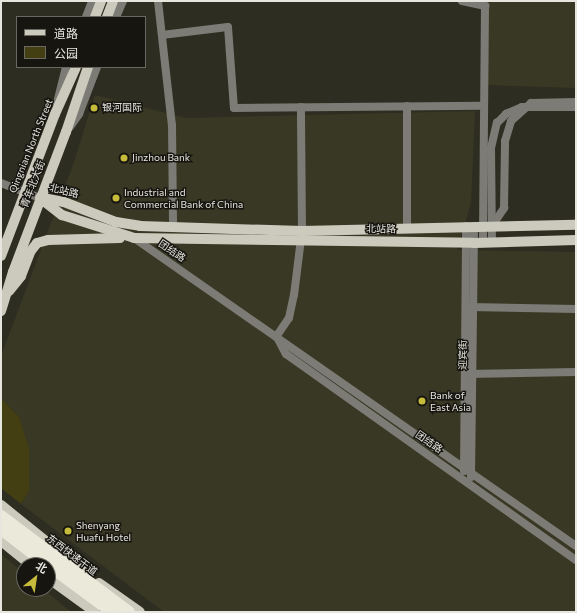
<!DOCTYPE html>
<meta charset="utf-8">
<style>
body{margin:0}
#map{position:relative;width:577px;height:613px;overflow:hidden;background:#2e2d21;font-family:Commissioner,"Noto Sans SC",sans-serif}
div>[style]{position:absolute}
[style*='--x']{left:calc(var(--x)*1px);top:calc(var(--y)*1px);width:calc(var(--w)*1px);rotate:calc(var(--a)*1deg)}
.built>*{inset:0;background:#393825}
.green>*{inset:0;background:#433f13}
.minor>*{height:8px;margin:-4px;padding:0 4px;transform-origin:4px;border-radius:4px;background:#7c7b75}
.major>*{height:10px;margin:-5px;padding:0 5px;transform-origin:5px;border-radius:5px;background:#cbcabd}
.highway>*{height:12px;margin:-6px;padding:0 6px;transform-origin:6px;border-radius:6px;background:#ebeada}
.minor-bridge>*{height:8px;margin:-4px;padding:0 4px;transform-origin:4px;border-radius:4px;background:#7c7b75}
.highway-bridge>*{height:12px;margin:-6px;padding:0 6px;transform-origin:6px;border-radius:6px;background:#ebeada}
.dots>*{width:11px;height:11px;translate:-50% -50%;box-sizing:border-box;border:2px solid #161510;border-radius:50%}
span{translate:-50% -50%;white-space:nowrap;text-align:center;line-height:1.15;-webkit-text-stroke:3px #161510;paint-order:stroke}
.poi-label{font-size:10px;color:#e6e6de}
.left{translate:0 -50%;text-align:left}
.street-label{font-size:10px;color:#e6e6de}
.frame{position:absolute;inset:0;border:2px solid #e6e6de;pointer-events:none}
.legend{position:absolute;left:16px;top:16px;width:130px;height:52px;box-sizing:border-box;background:#161510;border:1px solid #696962;margin:0;padding:5px 7px;list-style:none;font-size:12px;color:#e6e6de}
.legend li{display:flex;align-items:center;gap:8px;height:20px}
.legend b{width:20px;border:1px solid #696962}
.north{position:absolute;left:16px;top:557px;width:40px;height:40px;box-sizing:border-box;background:#161510;border:1px solid #696962;border-radius:50%;rotate:30deg;font-size:11px;font-weight:700;line-height:16px;text-align:center;color:#e6e6de}
.north::after{content:'';display:block;margin:auto;width:14px;height:18px;background:#c7bb3c;clip-path:polygon(50% 0,100% 100%,50% 72%,0 100%)}
</style>
<div id="map">
<div class="built">
<div style="clip-path:polygon(479px 1px,576px 1px,576px 88px,487px 85px,487px 3px)"></div>
<div style="clip-path:polygon(95px 95px,186px 118px,475px 111px,471px 203px,457px 250px,576px 252px,576px 612px,164px 612px,21px 504px,29px 491px,19px 417px,1px 398px,1px 356px,73px 165px)"></div>
<div style="clip-path:polygon(1px 554px,24px 573px,24px 589px,43px 589px,71px 612px,1px 612px)"></div>
</div>
<div class="green">
<div style="clip-path:polygon(1px 398px,19px 417px,29px 448px,29px 491px,21px 504px,1px 488px)"></div>
</div>
<div class="minor">
<div style="--x:158;--y:1;--w:125;--a:83.6"></div>
<div style="--x:172;--y:125;--w:101;--a:89.4"></div>
<div style="--x:462;--y:1;--w:24;--a:12"></div>
<div style="--x:485;--y:6;--w:237;--a:90.5"></div>
<div style="--x:86;--y:17;--w:17;--a:-69"></div>
<div style="--x:116;--y:17;--w:17;--a:-66"></div>
<div style="--x:162;--y:35;--w:66;--a:-6.9"></div>
<div style="--x:228;--y:27;--w:81;--a:85.8"></div>
<div style="--x:234;--y:108;--w:248;--a:-0.5"></div>
<div style="--x:57;--y:103;--w:37;--a:-76"></div>
<div style="--x:70;--y:127;--w:16;--a:-55"></div>
<div style="--x:79;--y:114;--w:50;--a:-69"></div>
<div style="--x:491;--y:148;--w:94;--a:89.4"></div>
<div style="--x:1;--y:183;--w:42;--a:21"></div>
<div style="--x:492;--y:226;--w:22;--a:-56"></div>
<div style="--x:504;--y:208;--w:67;--a:-89.1"></div>
<div style="--x:505;--y:141;--w:21;--a:-73"></div>
<div style="--x:511;--y:121;--w:27;--a:-42"></div>
<div style="--x:531;--y:103;--w:45;--a:-1.3"></div>
<div style="--x:407;--y:228;--w:122;--a:-90"></div>
<div style="--x:134;--y:238;--w:539;--a:34.87"></div>
<div style="--x:468;--y:307;--w:108;--a:1.1"></div>
<div style="--x:276;--y:337;--w:23;--a:-56"></div>
<div style="--x:289;--y:318;--w:24;--a:-78"></div>
<div style="--x:294;--y:295;--w:64;--a:-82.9"></div>
<div style="--x:302;--y:231;--w:124;--a:-90.5"></div>
<div style="--x:278;--y:339;--w:17;--a:62"></div>
<div style="--x:286;--y:354;--w:356;--a:35.4"></div>
<div style="--x:467;--y:374;--w:109;--a:-1.1"></div>
<div style="--x:464;--y:471;--w:245;--a:-89.5"></div>
<div style="--x:471;--y:477;--w:251;--a:-89.3"></div>
</div>
<div class="major">
<div style="--x:95;--y:17;--w:17;--a:-69"></div>
<div style="--x:107;--y:17;--w:17;--a:-69"></div>
<div style="--x:40;--y:198;--w:28;--a:38"></div>
<div style="--x:62;--y:215;--w:76;--a:17.7"></div>
<div style="--x:134;--y:238;--w:340;--a:0.8"></div>
<div style="--x:474;--y:243;--w:102;--a:-1.7"></div>
<div style="--x:43;--y:198;--w:21;--a:11"></div>
<div style="--x:64;--y:202;--w:56;--a:21"></div>
<div style="--x:116;--y:222;--w:24;--a:9"></div>
<div style="--x:140;--y:226;--w:162;--a:1.8"></div>
<div style="--x:302;--y:231;--w:274;--a:-1.3"></div>
<div style="--x:1;--y:256;--w:152;--a:-69.2"></div>
<div style="--x:55;--y:114;--w:51;--a:-65.9"></div>
<div style="--x:9;--y:291;--w:19;--a:-51"></div>
<div style="--x:21;--y:276;--w:26;--a:-69"></div>
<div style="--x:30;--y:252;--w:11;--a:-52"></div>
<div style="--x:37;--y:243;--w:11;--a:-15"></div>
<div style="--x:48;--y:240;--w:72;--a:-1.6"></div>
<div style="--x:1;--y:311;--w:41;--a:-72.9"></div>
<div style="--x:13;--y:272;--w:150;--a:-69.3"></div>
<div style="--x:66;--y:132;--w:69;--a:-71.3"></div>
<div style="--x:1;--y:505;--w:105;--a:38.8"></div>
<div style="--x:1;--y:541;--w:38;--a:39"></div>
<div style="--x:48;--y:578;--w:58;--a:35.9"></div>
<div style="--x:99;--y:583;--w:50;--a:35.3"></div>
</div>
<div class="highway">
<div style="--x:1;--y:529;--w:59;--a:37.5"></div>
</div>
<div class="minor-bridge">
<div style="--x:491;--y:148;--w:26;--a:-77"></div>
<div style="--x:497;--y:123;--w:13;--a:-45"></div>
<div style="--x:506;--y:114;--w:17;--a:-24"></div>
<div style="--x:522;--y:107;--w:54;--a:0"></div>
</div>
<div class="highway-bridge">
<div style="--x:1;--y:516;--w:160;--a:36.9"></div>
<div style="--x:48;--y:565;--w:79;--a:36.3"></div>
</div>
<div class="dots">
<div style="left:94px;top:108px;background:#c7bb3c"></div>
<div style="left:124px;top:158px;background:#c7bb3c"></div>
<div style="left:116px;top:198px;background:#c7bb3c"></div>
<div style="left:422px;top:401px;background:#c7bb3c"></div>
<div style="left:68px;top:531px;background:#c7bb3c"></div>
</div>
<div class="poi-label">
<span class="left" style="left:102px;top:108px">银河国际</span>
<span class="left" style="left:132px;top:158px">Jinzhou Bank</span>
<span class="left" style="left:124px;top:198px">Industrial and<br>Commercial Bank of China</span>
<span class="left" style="left:430px;top:401px">Bank of<br>East Asia</span>
<span class="left" style="left:76px;top:531px">Shenyang<br>Huafu Hotel</span>
</div>
<div class="street-label">
<span style="left:31px;top:146px;rotate:-68deg">Qingnian North Street</span>
<span style="left:33px;top:184px;rotate:-69deg">青年北大街</span>
<span style="left:64px;top:191px;rotate:14deg">北站路</span>
<span style="left:381px;top:229px;rotate:1deg">北站路</span>
<span style="left:172px;top:251px;rotate:34deg">团结路</span>
<span style="left:463px;top:355px;rotate:-89deg">迎宾街</span>
<span style="left:429px;top:442px;rotate:35deg">团结路</span>
<span style="left:72px;top:555px;rotate:37deg">东西快速干道</span>
</div>
<div class="frame"></div>
<ul class="legend">
<li><b style="height:5px;background:#cbcabd"></b>道路</li>
<li><b style="height:11px;background:#433f13"></b>公园</li>
</ul>
<div class="north">北</div>
</div>
